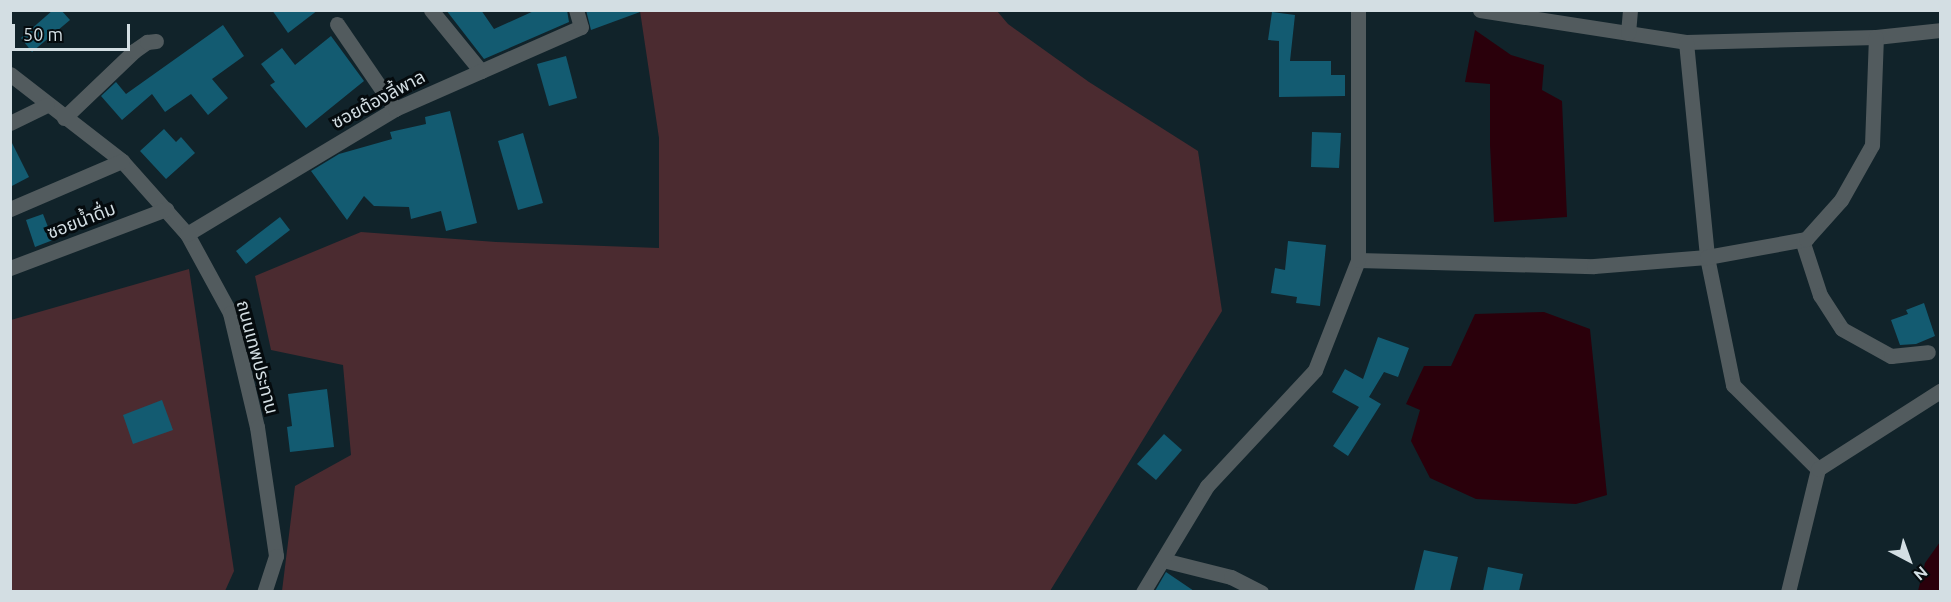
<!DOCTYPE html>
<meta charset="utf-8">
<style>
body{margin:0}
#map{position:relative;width:1951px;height:602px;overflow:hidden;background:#11232a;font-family:Ubuntu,"Noto Sans Thai",sans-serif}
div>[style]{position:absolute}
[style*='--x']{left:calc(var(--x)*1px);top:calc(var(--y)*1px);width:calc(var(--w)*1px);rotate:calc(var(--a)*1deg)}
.green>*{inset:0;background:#4b2b30}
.water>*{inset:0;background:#2a000b}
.building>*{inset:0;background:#135b71}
.minor>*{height:15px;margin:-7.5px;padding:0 7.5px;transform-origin:7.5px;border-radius:7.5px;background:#525b5e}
span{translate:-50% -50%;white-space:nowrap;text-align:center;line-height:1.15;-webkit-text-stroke:6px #050b0e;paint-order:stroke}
.street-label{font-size:18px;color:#d3dee3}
.frame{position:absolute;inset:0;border:12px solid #d3dee3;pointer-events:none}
.north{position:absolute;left:1879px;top:530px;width:60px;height:60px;-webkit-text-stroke:4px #050b0e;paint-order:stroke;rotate:139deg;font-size:16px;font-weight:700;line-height:24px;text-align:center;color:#d3dee3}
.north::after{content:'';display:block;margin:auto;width:21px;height:27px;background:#d3dee3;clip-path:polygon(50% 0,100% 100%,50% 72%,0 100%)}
.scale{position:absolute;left:12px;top:24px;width:118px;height:27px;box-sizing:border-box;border:3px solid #d3dee3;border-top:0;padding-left:8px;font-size:18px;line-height:21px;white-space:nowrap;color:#d3dee3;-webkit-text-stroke:4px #050b0e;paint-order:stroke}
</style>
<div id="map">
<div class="green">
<div style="clip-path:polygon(997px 11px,1008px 24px,1089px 82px,1198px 151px,1222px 311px,1050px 591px,282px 591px,295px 486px,351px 455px,343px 365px,271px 350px,255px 276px,361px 232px,496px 242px,659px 248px,659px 138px,640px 11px)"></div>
<div style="clip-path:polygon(189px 269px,234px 571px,225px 591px,11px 592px,11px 320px)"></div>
</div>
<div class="water">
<div style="clip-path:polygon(1475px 30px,1511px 55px,1544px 65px,1542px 90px,1562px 101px,1567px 217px,1494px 222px,1490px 145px,1490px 84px,1465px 82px)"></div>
<div style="clip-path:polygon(1544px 312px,1590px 329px,1607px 495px,1576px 504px,1476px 499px,1430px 478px,1411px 441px,1420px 410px,1406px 404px,1424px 366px,1451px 366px,1475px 314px)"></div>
<div style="clip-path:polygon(1940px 542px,1940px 591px,1918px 591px,1925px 563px)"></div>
</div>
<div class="building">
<div style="clip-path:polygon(53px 10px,61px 10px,70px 20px,32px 52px,21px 38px)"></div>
<div style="clip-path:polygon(272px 10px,318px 10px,288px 33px)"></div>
<div style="clip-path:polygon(446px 10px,481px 10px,494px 29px,536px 10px,567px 10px,569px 22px,484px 59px)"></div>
<div style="clip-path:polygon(586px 10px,640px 10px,640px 12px,591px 30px)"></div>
<div style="clip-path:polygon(1272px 12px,1295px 15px,1290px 61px,1331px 61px,1331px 75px,1345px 75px,1345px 96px,1279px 97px,1279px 41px,1268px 40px)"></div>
<div style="clip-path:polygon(223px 25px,244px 56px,212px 79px,228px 98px,208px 115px,191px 94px,165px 112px,152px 94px,122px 120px,101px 96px,116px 82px,126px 94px)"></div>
<div style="clip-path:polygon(331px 36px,364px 81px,306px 128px,270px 85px,275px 82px,261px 64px,282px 48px,295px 65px)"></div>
<div style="clip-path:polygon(566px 56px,577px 98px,549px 106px,537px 64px)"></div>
<div style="clip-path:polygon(450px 111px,477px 223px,446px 231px,441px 211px,411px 219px,409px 207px,374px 206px,364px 196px,347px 220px,311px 171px,339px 154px,392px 139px,390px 132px,426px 124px,425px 117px)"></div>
<div style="clip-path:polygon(164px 129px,176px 142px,181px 137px,195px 153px,166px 179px,140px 151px)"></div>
<div style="clip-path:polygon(1312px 132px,1341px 133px,1339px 168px,1311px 167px)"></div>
<div style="clip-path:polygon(523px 133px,543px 203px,518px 210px,498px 141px)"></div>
<div style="clip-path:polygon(10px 139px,29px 177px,10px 187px)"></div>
<div style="clip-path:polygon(43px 214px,53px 240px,35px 247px,26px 220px)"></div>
<div style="clip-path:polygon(280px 217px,290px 230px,246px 264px,236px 251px)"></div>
<div style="clip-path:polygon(1288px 241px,1326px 245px,1320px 306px,1296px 303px,1297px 297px,1271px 293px,1275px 268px,1285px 270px)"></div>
<div style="clip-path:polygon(1924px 303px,1935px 336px,1916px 344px,1900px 345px,1891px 320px,1908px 314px,1906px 310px)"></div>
<div style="clip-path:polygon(1378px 337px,1409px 348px,1398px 377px,1384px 372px,1369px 397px,1381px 404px,1348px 456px,1333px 446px,1359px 407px,1332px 392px,1345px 369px,1363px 379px)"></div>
<div style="clip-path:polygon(327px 389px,334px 447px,290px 452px,287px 427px,292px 426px,288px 394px)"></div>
<div style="clip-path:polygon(162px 400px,173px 430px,133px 444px,123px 415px)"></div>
<div style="clip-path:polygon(1164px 434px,1182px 450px,1156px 480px,1137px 464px)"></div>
<div style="clip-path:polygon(1424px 550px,1458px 557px,1450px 591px,1414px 591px)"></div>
<div style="clip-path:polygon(1488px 567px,1523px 574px,1519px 591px,1483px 591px)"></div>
<div style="clip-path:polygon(1166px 572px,1194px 591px,1155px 591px)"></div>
</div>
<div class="minor">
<div style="--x:431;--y:10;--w:79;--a:50.7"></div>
<div style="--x:1480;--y:10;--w:208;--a:8.8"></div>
<div style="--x:1686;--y:42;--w:190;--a:-1.5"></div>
<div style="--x:1876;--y:37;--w:64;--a:-6.2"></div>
<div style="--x:337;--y:24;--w:103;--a:55.7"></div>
<div style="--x:1628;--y:33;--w:23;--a:-85"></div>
<div style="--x:1686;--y:42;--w:216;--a:84.4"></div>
<div style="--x:1707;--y:257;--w:131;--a:78.5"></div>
<div style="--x:1733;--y:385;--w:120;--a:44.7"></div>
<div style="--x:10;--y:74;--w:142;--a:37.8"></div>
<div style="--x:122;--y:161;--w:98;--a:48.3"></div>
<div style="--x:187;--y:234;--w:90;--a:61.4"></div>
<div style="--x:230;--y:313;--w:117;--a:76.7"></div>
<div style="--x:257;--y:427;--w:130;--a:81.6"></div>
<div style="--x:276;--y:556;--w:38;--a:108"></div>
<div style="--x:64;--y:118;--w:97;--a:-43.7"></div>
<div style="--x:134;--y:51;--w:16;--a:-35"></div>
<div style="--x:147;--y:42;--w:9;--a:-6"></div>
<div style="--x:10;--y:123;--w:41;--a:-25.9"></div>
<div style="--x:10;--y:209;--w:122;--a:-23.2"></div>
<div style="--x:187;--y:234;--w:243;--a:-31"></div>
<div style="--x:395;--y:109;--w:203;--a:-23.8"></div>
<div style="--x:581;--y:27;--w:18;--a:-106"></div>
<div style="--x:1802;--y:240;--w:58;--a:71.9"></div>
<div style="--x:1820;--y:295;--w:40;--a:57.1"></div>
<div style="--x:1842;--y:329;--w:56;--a:28.9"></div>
<div style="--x:1891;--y:356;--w:37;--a:-6"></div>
<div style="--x:1358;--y:260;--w:236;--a:1.5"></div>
<div style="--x:1594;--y:266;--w:113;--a:-4.6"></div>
<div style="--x:1707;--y:257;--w:101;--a:-10.3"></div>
<div style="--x:1806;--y:239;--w:52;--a:-48.1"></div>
<div style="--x:1841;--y:200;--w:63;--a:-60.6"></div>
<div style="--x:1872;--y:145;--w:108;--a:-87.9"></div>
<div style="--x:10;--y:268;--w:167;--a:-20.7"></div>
<div style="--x:1163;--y:560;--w:70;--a:14"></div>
<div style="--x:1231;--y:577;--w:34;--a:27"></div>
<div style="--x:1143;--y:592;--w:124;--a:-58.9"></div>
<div style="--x:1207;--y:486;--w:158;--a:-47"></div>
<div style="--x:1315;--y:370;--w:118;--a:-68.6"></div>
<div style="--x:1358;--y:260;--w:250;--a:-90"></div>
<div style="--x:1788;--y:592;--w:127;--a:-76.3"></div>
<div style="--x:1818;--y:469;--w:145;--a:-32.6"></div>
</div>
<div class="street-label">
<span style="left:378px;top:99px;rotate:-28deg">ซอยต้องลี้พาล</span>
<span style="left:81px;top:220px;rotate:-21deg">ซอยน้ำดื่ม</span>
<span style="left:258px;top:357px;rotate:75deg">ถนนเทพประทาน</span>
</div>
<div class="frame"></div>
<div class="north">N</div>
<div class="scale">50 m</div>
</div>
